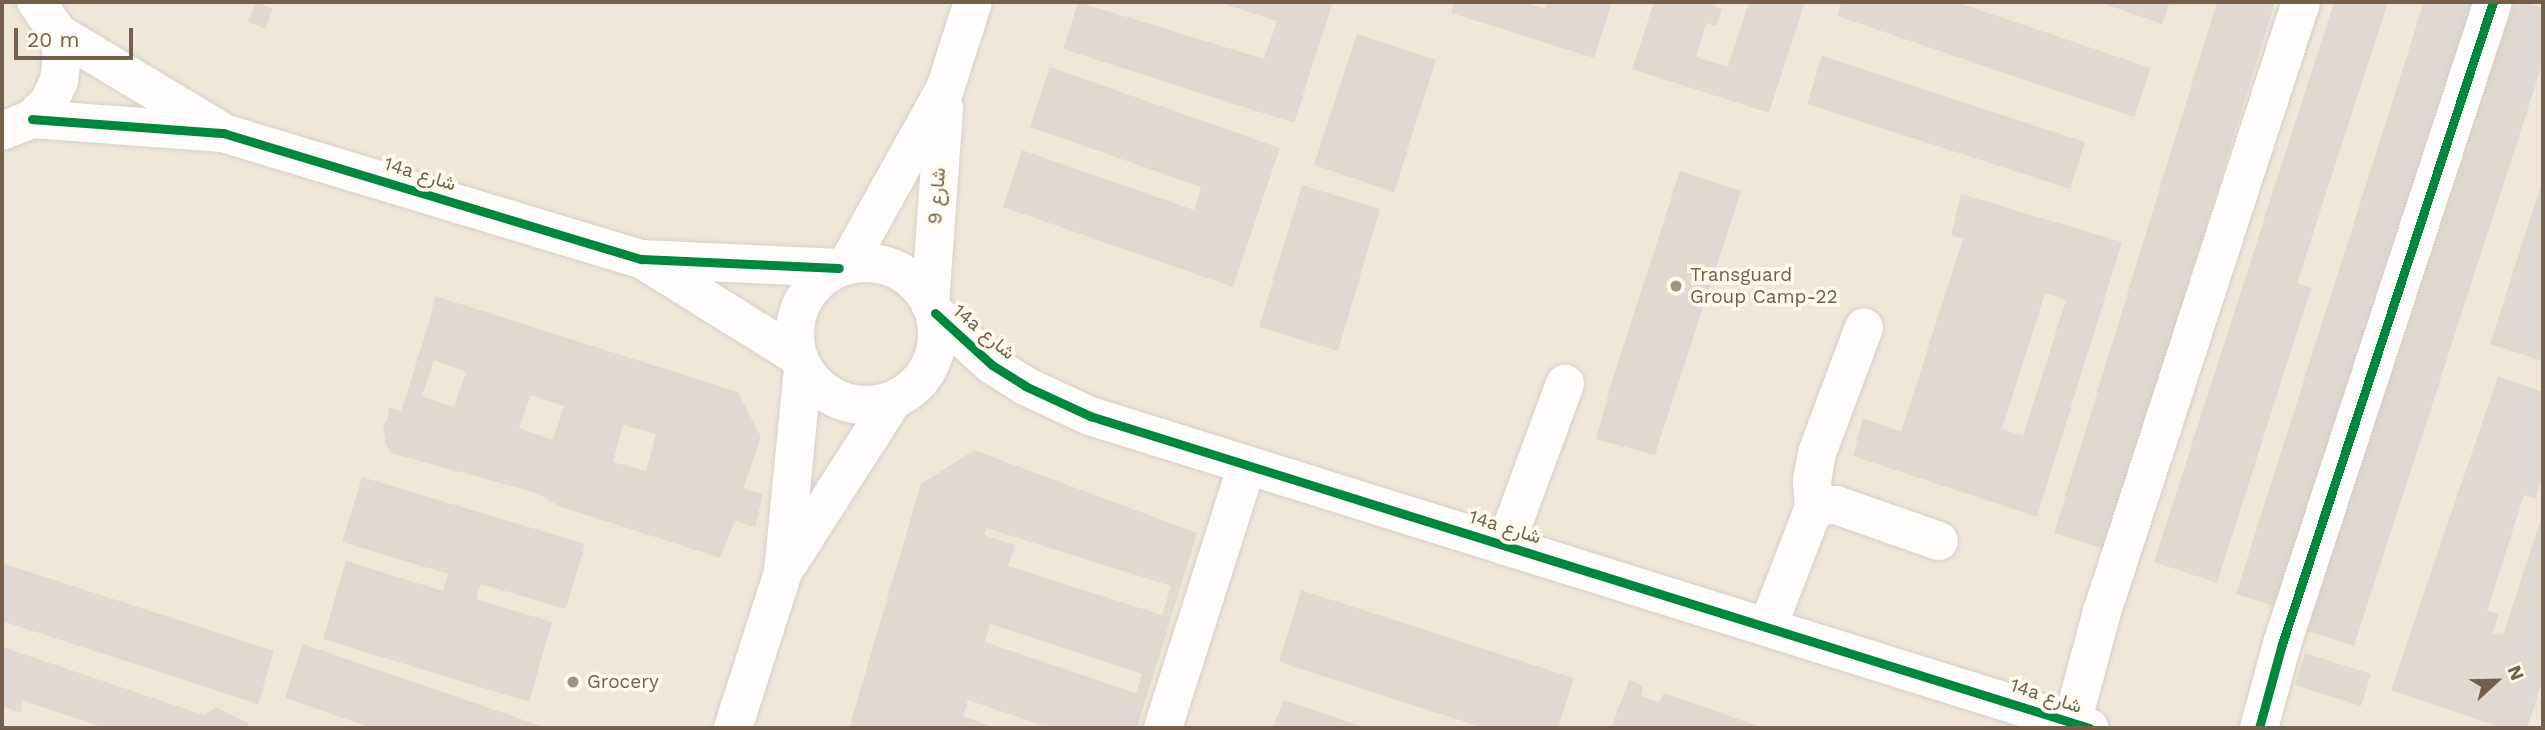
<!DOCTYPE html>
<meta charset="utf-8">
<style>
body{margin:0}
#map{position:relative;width:2545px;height:730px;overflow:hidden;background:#f6f3eb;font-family:"Work Sans",Vazirmatn,sans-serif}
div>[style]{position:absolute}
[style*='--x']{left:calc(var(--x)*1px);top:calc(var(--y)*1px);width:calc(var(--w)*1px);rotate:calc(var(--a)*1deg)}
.residential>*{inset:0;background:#efe8d9}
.building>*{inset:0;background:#dfd9d1}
.roads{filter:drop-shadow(0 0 2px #d5d0c9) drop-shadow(0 0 2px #d5d0c9)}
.minor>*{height:38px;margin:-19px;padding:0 19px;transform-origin:19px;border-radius:19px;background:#fefdfc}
.minor>.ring{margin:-19px;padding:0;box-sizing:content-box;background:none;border:38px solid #fefdfc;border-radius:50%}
.cycleway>*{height:9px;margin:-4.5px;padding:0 4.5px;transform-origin:4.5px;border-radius:4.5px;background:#00873e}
.dots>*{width:19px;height:19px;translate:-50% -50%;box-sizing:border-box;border:4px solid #fefaec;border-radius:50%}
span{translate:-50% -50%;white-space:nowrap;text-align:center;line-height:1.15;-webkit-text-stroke:7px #fefaec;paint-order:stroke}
.street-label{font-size:19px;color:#72604d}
.poi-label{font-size:19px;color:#72604d}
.left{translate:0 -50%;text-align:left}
.frame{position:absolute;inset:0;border:4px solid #72604d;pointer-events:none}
.north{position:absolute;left:2461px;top:646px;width:70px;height:70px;-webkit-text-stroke:5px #fefaec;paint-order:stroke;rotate:68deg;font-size:19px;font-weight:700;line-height:28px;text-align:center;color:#72604d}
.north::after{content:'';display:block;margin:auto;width:24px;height:32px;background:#72604d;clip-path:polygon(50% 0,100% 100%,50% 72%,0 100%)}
.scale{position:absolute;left:14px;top:28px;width:119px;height:32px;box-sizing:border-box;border:4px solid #72604d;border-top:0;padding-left:9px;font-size:21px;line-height:24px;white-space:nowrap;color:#72604d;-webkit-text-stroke:5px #fefaec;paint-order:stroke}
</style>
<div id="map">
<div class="residential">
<div style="clip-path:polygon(2px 2px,2543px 2px,2543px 728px,2px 728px)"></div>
</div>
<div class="building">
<div style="clip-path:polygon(256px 2px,273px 9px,265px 29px,248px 22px)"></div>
<div style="clip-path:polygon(1078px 2px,1264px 59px,1277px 21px,1218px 2px,1333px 2px,1294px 123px,1063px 49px)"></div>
<div style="clip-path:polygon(1454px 2px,1523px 2px,1545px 9px,1548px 2px,1612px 2px,1594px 58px,1451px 13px)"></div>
<div style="clip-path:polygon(1654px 2px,1715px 2px,1714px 6px,1722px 9px,1716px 26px,1706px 23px,1696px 57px,1728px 67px,1749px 2px,1805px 2px,1769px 113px,1632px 69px)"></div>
<div style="clip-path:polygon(1842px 2px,1956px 2px,2151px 68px,2134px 117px,1837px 16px)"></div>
<div style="clip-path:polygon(2099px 2px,2170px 2px,2162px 24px)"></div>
<div style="clip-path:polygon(2217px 2px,2275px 2px,2107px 550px,2054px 533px)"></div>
<div style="clip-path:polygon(2334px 2px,2388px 2px,2297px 283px,2311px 288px,2217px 583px,2154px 562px)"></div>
<div style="clip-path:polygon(2424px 2px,2482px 2px,2340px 451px,2326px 447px,2315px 481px,2326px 484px,2286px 610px,2236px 594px)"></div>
<div style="clip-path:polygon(2498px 2px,2525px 2px,2543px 8px,2543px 62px,2354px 646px,2295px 627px)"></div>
<div style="clip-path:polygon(1357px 34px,1436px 60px,1394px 192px,1314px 165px)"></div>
<div style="clip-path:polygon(1822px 56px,2085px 142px,2070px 189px,1807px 104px)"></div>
<div style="clip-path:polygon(1050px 67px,1280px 148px,1233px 287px,1003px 207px,1022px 150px,1194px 210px,1201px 187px,1030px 127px)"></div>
<div style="clip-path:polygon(1680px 171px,1741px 191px,1655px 455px,1596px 439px,1612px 381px)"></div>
<div style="clip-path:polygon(2543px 179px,2543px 361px,2490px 344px)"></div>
<div style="clip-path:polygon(1302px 185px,1380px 209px,1338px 351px,1259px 327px)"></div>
<div style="clip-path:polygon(evenodd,1961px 194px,2122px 242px,2037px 517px,1853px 456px,1863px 418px,1901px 432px,1963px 239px,1951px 235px,1961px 194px,2045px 293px,2066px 300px,2023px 436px,2002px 429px,2045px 293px)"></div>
<div style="clip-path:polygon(evenodd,435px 296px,738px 392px,761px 437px,743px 489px,763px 494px,755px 527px,735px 521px,720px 558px,559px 506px,536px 493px,391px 453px,386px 444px,383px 425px,388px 419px,389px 408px,401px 411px,429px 323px,435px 296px,434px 360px,466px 372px,454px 407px,422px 396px,434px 360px,435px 296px,531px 395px,564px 406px,553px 440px,519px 428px,531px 395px,435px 296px,623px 425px,656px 434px,646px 471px,613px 462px,623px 425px)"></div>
<div style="clip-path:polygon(2498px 376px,2543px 392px,2543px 474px,2535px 499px,2524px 495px,2487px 611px,2499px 614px,2492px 633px,2503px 635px,2543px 512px,2543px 679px,2527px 728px,2502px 728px,2391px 690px)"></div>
<div style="clip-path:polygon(evenodd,974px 450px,1197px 533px,1137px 728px,1050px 728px,968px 700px,963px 716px,996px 728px,849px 728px,921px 484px,974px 450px,986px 528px,1171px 586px,1162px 615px,1008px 566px,1015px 545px,984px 535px,986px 528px,974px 450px,990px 624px,1142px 674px,1136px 693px,985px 642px,990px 624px)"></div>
<div style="clip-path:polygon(362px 477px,585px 544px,566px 609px,481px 584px,476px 599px,552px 622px,529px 702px,323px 639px,346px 561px,443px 591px,448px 574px,342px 542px)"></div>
<div style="clip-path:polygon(2px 563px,274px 651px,258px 704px,2px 621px)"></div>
<div style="clip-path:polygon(1301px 590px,1574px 678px,1558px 728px,1484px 728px,1279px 662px)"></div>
<div style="clip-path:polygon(303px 644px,547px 728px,372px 728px,285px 698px)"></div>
<div style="clip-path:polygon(2px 647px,204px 715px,216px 707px,248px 723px,247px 728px,105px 728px,22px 700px,21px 713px,2px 706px)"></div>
<div style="clip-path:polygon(2305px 653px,2371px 674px,2361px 706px,2295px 685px)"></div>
<div style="clip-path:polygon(1629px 680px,1643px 686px,1641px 696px,1659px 702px,1664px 693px,1764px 728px,1611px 728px)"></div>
<div style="clip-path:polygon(1284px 700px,1366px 728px,1272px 728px)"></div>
</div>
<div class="roads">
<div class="minor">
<div style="--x:58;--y:33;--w:184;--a:31"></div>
<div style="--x:32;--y:119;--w:192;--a:4.2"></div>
<div style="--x:223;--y:133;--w:437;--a:16.8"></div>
<div style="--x:641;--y:259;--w:198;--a:2.6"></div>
<div style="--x:2;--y:131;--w:32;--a:-22"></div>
<div style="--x:32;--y:119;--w:24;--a:-45"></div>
<div style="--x:49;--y:102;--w:23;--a:-65"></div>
<div style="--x:59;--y:81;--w:24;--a:-83"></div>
<div style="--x:62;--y:57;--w:24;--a:-99"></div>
<div style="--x:58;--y:33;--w:38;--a:-125"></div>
<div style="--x:643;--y:260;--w:181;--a:31.9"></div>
<div class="ring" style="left:795px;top:263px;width:104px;height:104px"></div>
<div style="--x:847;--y:265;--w:201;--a:-60.9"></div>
<div style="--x:945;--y:89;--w:91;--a:-72.2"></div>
<div style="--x:930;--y:304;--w:197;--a:-85.9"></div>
<div style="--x:935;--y:313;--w:77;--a:42.4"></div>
<div style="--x:992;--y:365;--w:39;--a:32"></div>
<div style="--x:1025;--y:386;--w:72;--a:24.8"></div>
<div style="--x:1090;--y:416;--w:1047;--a:17.34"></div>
<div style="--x:1814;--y:509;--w:28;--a:-94"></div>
<div style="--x:1812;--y:481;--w:28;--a:-80"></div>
<div style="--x:1817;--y:453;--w:134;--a:-69.5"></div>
<div style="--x:1505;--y:546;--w:173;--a:-69.7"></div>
<div style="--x:788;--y:564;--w:193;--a:-57.3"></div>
<div style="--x:1768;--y:626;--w:119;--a:-68.8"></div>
<div style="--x:1811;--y:515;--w:13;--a:-45"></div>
<div style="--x:1820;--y:506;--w:16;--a:-4"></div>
<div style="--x:1836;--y:505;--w:109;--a:19.3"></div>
<div style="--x:2072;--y:723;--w:115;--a:-74.9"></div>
<div style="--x:2102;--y:612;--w:642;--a:-71.93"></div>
<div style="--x:733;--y:728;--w:164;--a:-72.2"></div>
<div style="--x:783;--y:572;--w:204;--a:-84.4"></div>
<div style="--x:1163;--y:728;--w:276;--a:-72.3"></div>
<div style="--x:2259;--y:728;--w:87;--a:-74.7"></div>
<div style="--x:2282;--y:644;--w:676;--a:-71.81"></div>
</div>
</div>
<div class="cycleway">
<div style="--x:32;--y:119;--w:192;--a:4.2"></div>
<div style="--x:223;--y:133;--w:437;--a:16.8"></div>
<div style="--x:641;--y:259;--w:198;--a:2.6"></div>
<div style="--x:935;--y:313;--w:77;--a:42.4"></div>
<div style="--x:992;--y:365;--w:39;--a:32"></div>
<div style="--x:1025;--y:386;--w:72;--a:24.8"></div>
<div style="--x:1090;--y:416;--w:1047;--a:17.34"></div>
<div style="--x:2259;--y:728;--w:87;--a:-74.7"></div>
<div style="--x:2282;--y:644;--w:676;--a:-71.81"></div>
</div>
<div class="dots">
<div style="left:1676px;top:286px;background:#a09384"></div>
<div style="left:573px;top:682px;background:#a09384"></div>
</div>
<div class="street-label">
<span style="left:420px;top:174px;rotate:17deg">14a شارع</span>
<span style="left:937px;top:196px;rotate:-86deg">شارع 9</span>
<span style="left:984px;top:332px;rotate:40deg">14a شارع</span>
<span style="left:1505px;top:527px;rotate:17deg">14a شارع</span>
<span style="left:2046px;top:696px;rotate:18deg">14a شارع</span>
</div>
<div class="poi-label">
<span class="left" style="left:1690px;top:286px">Transguard<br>Group Camp-22</span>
<span class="left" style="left:587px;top:682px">Grocery</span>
</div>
<div class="frame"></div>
<div class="north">N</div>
<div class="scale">20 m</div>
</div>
